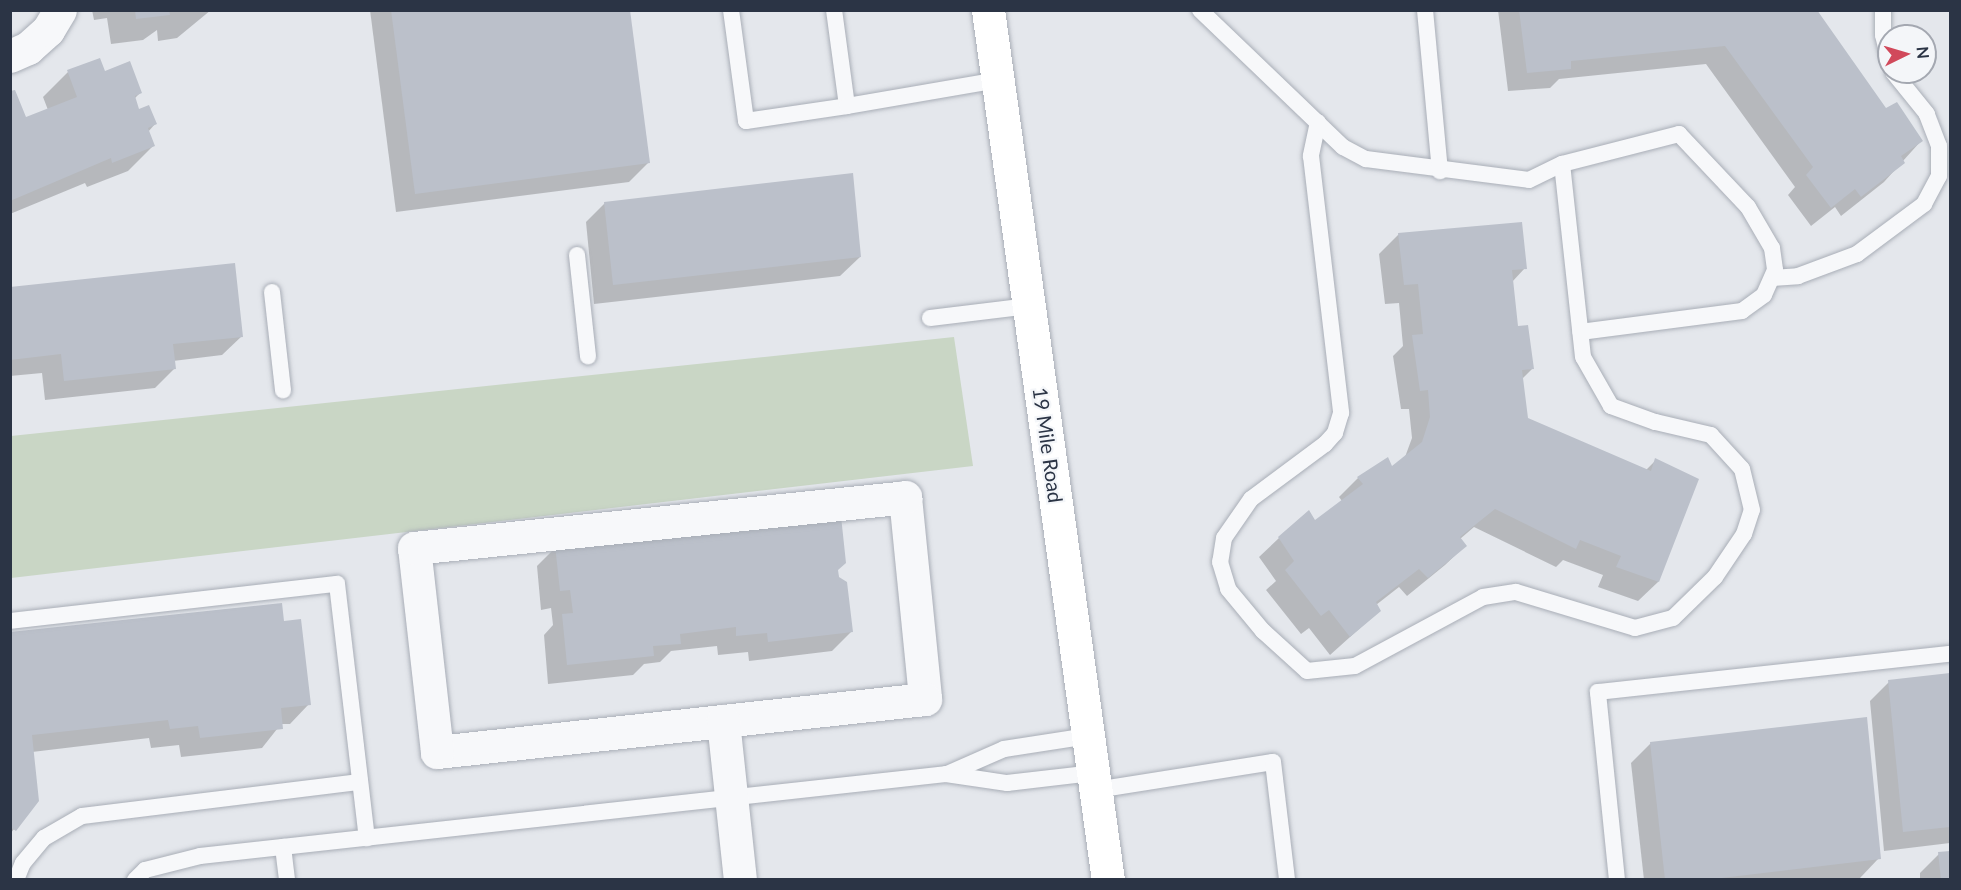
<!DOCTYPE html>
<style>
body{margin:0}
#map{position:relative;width:1961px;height:890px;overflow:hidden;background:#e4e7ec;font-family:Lato,sans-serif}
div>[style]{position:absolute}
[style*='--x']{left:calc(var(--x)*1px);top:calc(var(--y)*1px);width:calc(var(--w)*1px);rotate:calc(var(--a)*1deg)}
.green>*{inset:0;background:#c9d6c5}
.shadow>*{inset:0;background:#0003}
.building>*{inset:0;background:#bbc0ca}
.roads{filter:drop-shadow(0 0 2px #a9aeb7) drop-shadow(0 0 2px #a9aeb7)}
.lane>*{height:16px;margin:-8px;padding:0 8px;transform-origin:8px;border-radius:8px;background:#f7f8fa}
.street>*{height:33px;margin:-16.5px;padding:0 16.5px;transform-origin:16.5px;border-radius:16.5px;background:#f7f8fa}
.secondary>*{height:33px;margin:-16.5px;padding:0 16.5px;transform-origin:16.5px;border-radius:16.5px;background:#fff}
span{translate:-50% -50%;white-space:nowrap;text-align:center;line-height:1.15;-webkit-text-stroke:4.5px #f4f6f9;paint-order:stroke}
.street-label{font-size:20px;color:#2b3445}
.frame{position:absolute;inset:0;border:12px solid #2b3445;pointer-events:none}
.north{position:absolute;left:1877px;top:24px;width:60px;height:60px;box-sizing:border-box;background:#f4f6f9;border:2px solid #a4a8b1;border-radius:50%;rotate:85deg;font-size:16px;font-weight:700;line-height:24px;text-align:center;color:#2b3445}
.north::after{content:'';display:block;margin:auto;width:21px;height:27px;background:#d1495b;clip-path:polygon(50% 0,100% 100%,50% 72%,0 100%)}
</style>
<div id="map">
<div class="green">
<div style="clip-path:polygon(954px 337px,973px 466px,11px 578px,11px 436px)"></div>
</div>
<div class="shadow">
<div style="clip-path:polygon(92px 10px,211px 10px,177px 38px,158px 41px,157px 30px,143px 40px,111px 44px,107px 18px,94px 20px)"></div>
<div style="clip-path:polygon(370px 10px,629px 10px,648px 163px,629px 182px,396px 212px)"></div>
<div style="clip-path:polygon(1498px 10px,1815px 10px,1885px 110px,1921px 141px,1884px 182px,1841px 216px,1835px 207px,1811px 226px,1788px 195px,1795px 187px,1706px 64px,1559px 79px,1550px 88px,1508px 91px)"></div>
<div style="clip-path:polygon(68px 72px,104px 73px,140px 93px,134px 99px,138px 110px,155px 124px,148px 132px,153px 146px,128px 171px,87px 187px,85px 183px,10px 214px,10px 93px,25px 119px,48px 110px,43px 97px)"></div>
<div style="clip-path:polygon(605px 203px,860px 257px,840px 276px,594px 304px,586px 222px)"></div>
<div style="clip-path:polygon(1399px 234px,1525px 268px,1512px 282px,1517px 327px,1533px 368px,1522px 379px,1527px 419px,1646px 470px,1656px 460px,1697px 480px,1658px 582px,1638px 601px,1598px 587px,1603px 575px,1563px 560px,1556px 567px,1474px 527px,1460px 539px,1465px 546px,1445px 565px,1407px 596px,1399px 587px,1376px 605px,1379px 611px,1330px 655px,1309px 628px,1301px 634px,1266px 590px,1276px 581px,1259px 557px,1279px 538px,1309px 513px,1315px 522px,1342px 501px,1339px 497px,1358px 478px,1387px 460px,1392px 468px,1405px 457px,1412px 438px,1409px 409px,1401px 409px,1393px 356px,1403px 346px,1399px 303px,1385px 304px,1379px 254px)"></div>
<div style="clip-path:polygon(10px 289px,242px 336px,222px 355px,173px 361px,174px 369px,155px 388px,45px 400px,42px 373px,10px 376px)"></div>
<div style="clip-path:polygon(556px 547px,837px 570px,851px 632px,832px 651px,749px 661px,748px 652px,718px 655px,717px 646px,671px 651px,660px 662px,644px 664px,633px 675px,548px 684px,544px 635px,553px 625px,551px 608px,541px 610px,537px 566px)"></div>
<div style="clip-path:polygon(282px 622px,309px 704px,290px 724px,281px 724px,262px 748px,181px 757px,179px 745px,151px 748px,149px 738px,32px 752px,38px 800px,10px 834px,10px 634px)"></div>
<div style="clip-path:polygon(1950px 675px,1950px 843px,1884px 851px,1870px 701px,1889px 682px)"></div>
<div style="clip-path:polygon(1651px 743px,1879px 858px,1860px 878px,1844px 880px,1644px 880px,1631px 763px)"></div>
<div style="clip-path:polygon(1950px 852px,1950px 880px,1920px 880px,1920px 873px,1939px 854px)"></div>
</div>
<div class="building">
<div style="clip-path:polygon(135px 10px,169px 10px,170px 15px,136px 19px)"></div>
<div style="clip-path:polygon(391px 10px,630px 10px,650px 163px,415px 194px)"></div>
<div style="clip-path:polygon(1519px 10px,1817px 10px,1886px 108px,1897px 102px,1923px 141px,1901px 156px,1905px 163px,1861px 197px,1855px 189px,1831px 208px,1806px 175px,1813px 167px,1725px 46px,1571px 61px,1571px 69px,1527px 73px)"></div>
<div style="clip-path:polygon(100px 58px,105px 71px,130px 61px,142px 93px,135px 96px,139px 109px,149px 105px,157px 124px,148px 128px,155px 146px,112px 163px,111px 158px,10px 201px,10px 91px,15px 90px,26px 117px,77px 97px,67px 70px)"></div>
<div style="clip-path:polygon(853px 173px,861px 257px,613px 285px,604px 202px)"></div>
<div style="clip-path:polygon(1522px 222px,1527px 269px,1512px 270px,1518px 326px,1528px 325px,1534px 369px,1522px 370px,1528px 418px,1651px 471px,1655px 458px,1699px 479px,1659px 582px,1616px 567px,1621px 556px,1580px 540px,1576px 549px,1495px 509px,1460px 537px,1467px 546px,1428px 578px,1419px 569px,1376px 602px,1381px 611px,1350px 637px,1329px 610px,1321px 616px,1285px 570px,1294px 561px,1278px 537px,1309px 510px,1315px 520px,1363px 484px,1357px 477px,1388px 457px,1392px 466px,1422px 442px,1430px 417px,1428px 390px,1420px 391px,1412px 335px,1423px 334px,1418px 284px,1404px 285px,1398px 233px)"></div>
<div style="clip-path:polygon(235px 263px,243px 337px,173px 344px,176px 369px,64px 381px,61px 354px,10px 360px,10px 287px)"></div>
<div style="clip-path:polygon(841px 516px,846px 563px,838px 570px,839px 577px,847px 582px,853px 632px,768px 642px,767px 633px,736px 636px,736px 627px,680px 634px,681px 644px,653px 646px,654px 656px,567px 665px,562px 614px,573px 613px,570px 590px,560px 591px,555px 545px)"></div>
<div style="clip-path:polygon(282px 603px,284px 621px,301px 619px,311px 705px,281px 708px,283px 729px,200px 738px,198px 726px,170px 729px,168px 720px,32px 735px,39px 801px,16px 831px,10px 827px,10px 632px)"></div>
<div style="clip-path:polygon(1950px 673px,1950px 827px,1903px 832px,1888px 680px)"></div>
<div style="clip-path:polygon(1867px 717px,1881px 859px,1705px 880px,1665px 880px,1650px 742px)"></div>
<div style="clip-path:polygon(1950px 851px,1950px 880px,1941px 880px,1938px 852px)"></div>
</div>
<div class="roads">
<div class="lane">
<div style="--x:731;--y:10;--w:112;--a:82.3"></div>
<div style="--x:746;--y:121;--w:102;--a:-8.4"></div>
<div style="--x:847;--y:106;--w:97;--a:-97.7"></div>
<div style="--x:1200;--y:10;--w:198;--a:43.8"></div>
<div style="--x:1343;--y:147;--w:26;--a:28"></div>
<div style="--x:1366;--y:159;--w:164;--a:7.3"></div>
<div style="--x:1529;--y:180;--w:37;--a:-26"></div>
<div style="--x:1562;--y:164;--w:121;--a:-14.4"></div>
<div style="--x:1679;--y:134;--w:100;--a:46.6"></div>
<div style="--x:1748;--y:207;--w:48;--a:59.7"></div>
<div style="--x:1772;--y:248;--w:22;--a:82"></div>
<div style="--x:1775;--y:270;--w:27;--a:114"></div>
<div style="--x:1764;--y:295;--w:27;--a:144"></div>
<div style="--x:1742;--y:311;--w:163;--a:172.6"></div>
<div style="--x:1425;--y:10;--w:162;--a:84.7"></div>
<div style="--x:1883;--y:10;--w:25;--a:90"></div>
<div style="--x:1883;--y:35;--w:25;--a:76"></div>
<div style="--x:847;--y:106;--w:152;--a:-9.8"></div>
<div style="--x:1318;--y:122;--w:35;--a:102"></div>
<div style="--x:1311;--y:156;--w:259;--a:83.3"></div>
<div style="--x:1341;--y:413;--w:21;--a:107"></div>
<div style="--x:1335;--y:433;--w:15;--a:132"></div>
<div style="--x:1325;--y:444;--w:92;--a:143.4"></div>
<div style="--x:1251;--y:499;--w:47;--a:124.7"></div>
<div style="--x:1224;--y:538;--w:24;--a:99"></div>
<div style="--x:1220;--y:562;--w:28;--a:73"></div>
<div style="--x:1228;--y:589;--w:55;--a:50.2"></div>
<div style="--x:1263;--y:631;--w:59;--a:42.3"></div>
<div style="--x:1307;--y:671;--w:48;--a:-5.9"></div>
<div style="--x:1355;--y:666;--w:145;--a:-28.3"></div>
<div style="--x:1483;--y:597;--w:33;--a:-9"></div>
<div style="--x:1516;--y:592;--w:124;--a:16.8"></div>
<div style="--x:1635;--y:628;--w:39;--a:-15"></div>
<div style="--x:1673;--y:618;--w:59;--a:-44.3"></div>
<div style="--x:1715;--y:577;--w:52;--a:-56"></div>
<div style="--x:1744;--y:534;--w:25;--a:-72"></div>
<div style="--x:1752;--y:510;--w:42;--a:-103.7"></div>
<div style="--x:1742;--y:469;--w:46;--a:-132.4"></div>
<div style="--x:1711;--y:435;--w:57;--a:-166.9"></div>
<div style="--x:1655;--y:422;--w:47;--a:-160"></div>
<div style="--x:1611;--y:406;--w:56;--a:-119.7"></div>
<div style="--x:1583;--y:357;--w:194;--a:-96.2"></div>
<div style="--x:577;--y:255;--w:102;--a:83.8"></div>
<div style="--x:1772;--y:278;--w:26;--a:-4"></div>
<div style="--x:1798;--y:276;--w:63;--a:-20.4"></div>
<div style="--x:1857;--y:254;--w:84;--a:-36.7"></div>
<div style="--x:1924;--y:204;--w:32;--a:-62"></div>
<div style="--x:1939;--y:176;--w:30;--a:-90"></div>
<div style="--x:1939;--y:146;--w:34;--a:-111"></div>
<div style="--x:1927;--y:114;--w:54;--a:-129"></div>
<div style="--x:272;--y:292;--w:99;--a:83.6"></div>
<div style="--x:930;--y:318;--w:100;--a:-6.9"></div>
<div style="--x:10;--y:621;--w:329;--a:-6.5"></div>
<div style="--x:337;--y:584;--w:256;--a:83.3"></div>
<div style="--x:947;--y:774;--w:62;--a:-23.7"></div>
<div style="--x:1004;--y:749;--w:85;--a:-8.8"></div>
<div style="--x:1096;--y:790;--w:179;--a:-9"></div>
<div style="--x:1273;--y:762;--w:119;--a:83.2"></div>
<div style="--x:283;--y:847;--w:33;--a:83"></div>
<div style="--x:16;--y:880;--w:18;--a:-68"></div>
<div style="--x:23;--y:863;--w:33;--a:-50"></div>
<div style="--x:44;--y:838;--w:44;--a:-30.1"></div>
<div style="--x:82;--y:816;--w:280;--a:-7"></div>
<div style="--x:135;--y:880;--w:14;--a:-45"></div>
<div style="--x:145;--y:870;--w:57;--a:-14.3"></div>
<div style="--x:200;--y:856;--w:750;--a:-6.27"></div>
<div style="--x:946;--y:774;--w:62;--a:8.4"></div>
<div style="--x:1007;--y:783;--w:88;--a:-6.6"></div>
<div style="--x:1617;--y:880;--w:189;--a:-95.8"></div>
<div style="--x:1598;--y:692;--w:354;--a:-6.2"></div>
</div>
<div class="street">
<div style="--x:10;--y:56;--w:20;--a:-24"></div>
<div style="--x:28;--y:48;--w:27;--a:-42"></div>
<div style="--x:48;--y:30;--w:23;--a:-59"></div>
<div style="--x:905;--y:497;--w:203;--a:84.3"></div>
<div style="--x:925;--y:699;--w:491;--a:173.8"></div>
<div style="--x:437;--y:752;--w:205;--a:-96.4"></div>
<div style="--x:414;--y:548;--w:494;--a:-5.9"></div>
<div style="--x:723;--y:721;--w:160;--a:83.9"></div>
</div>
<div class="secondary">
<div style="--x:988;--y:10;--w:878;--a:82.15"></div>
</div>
</div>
<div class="street-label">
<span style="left:1048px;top:445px;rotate:82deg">19 Mile Road</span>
</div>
<div class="frame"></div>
<div class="north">N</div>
</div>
